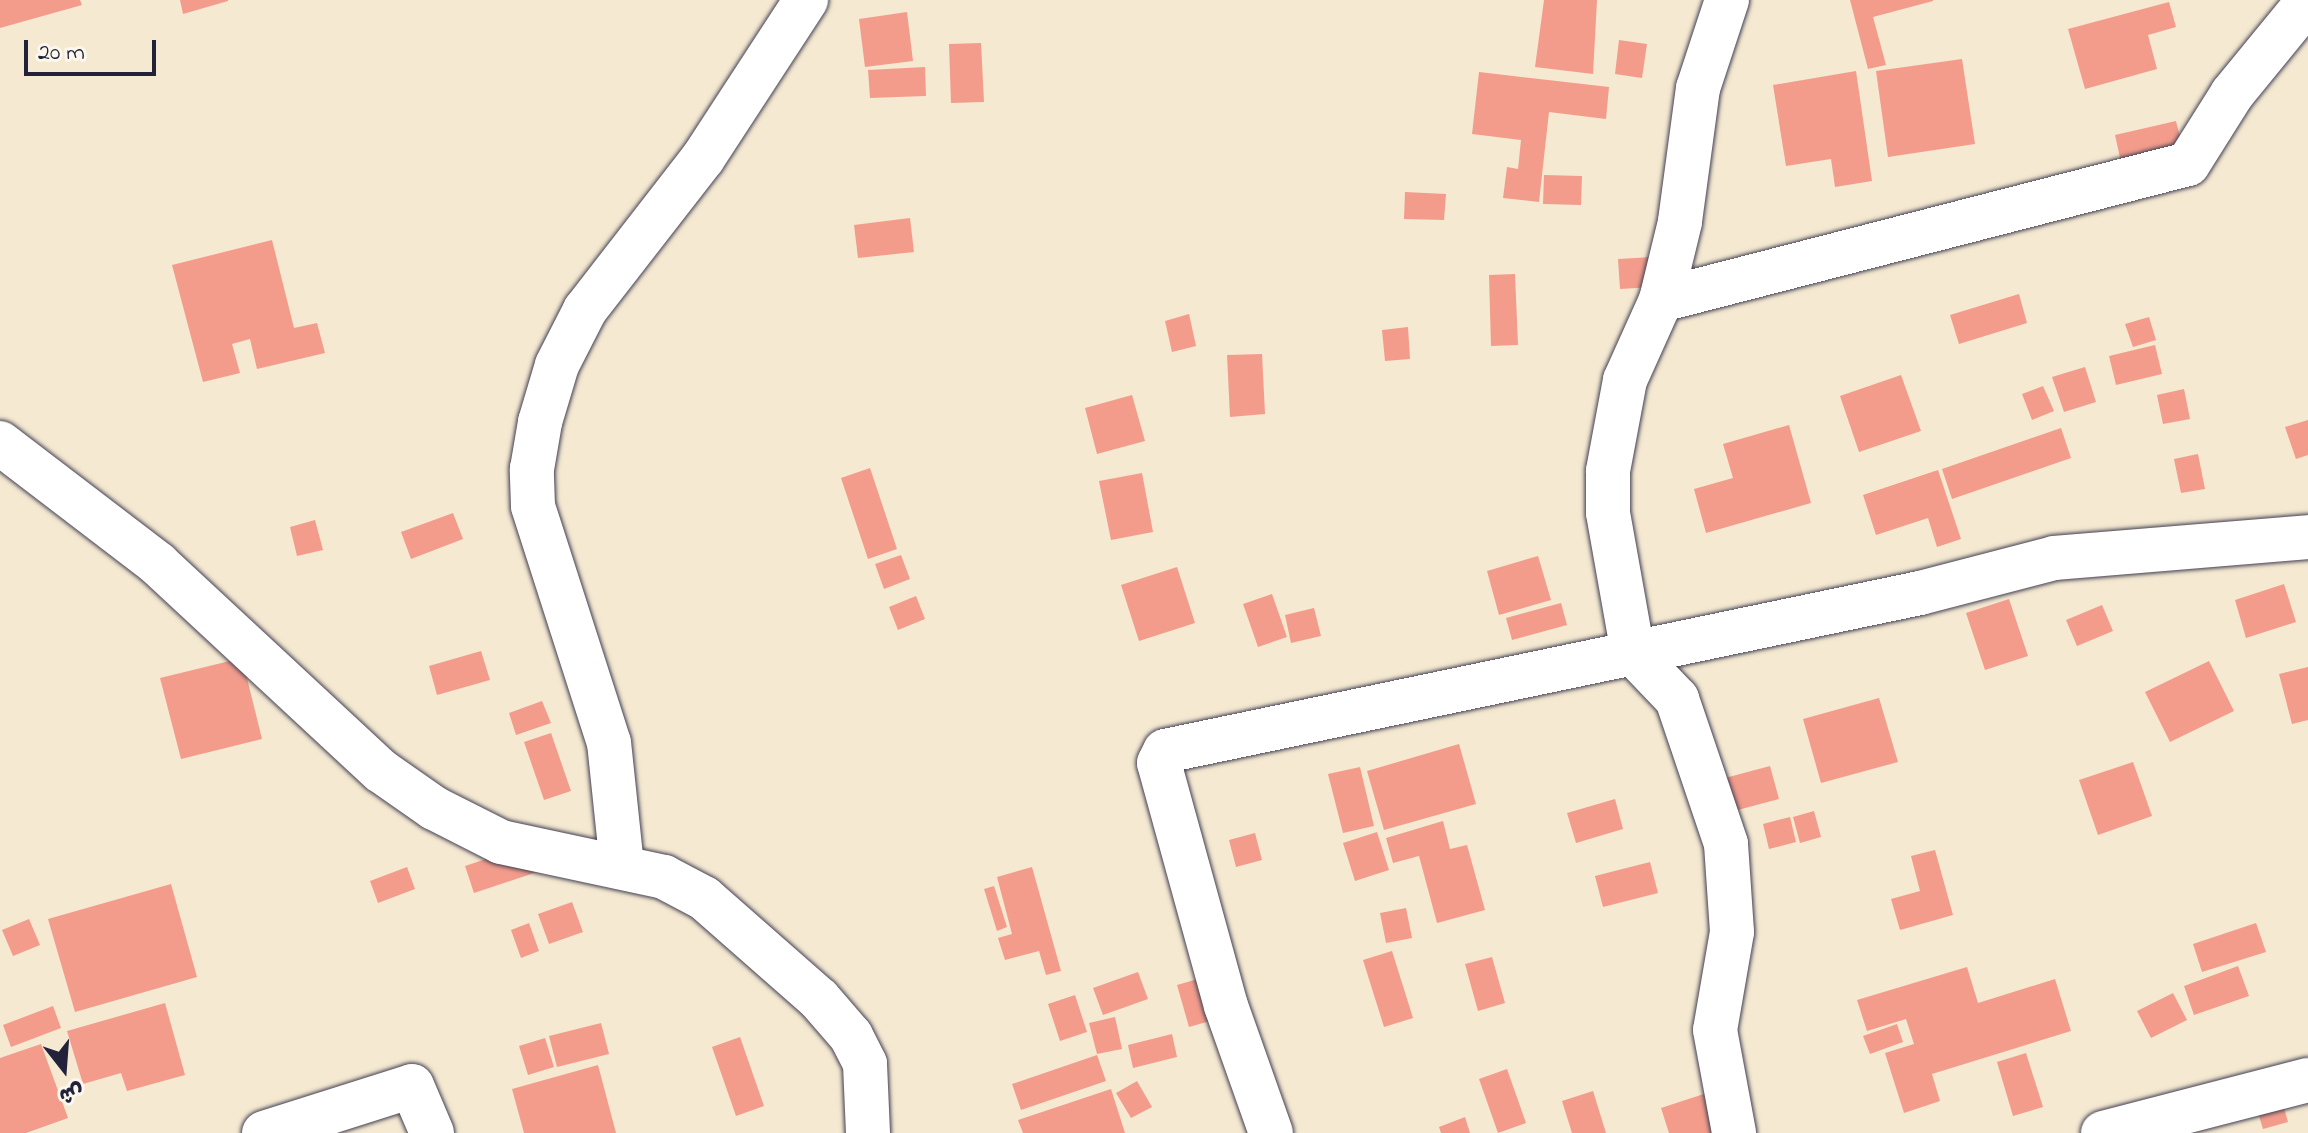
<!DOCTYPE html>
<meta charset="utf-8">
<style>
body{margin:0}
#map{position:relative;width:2308px;height:1133px;overflow:hidden;background:#f5e9d2;font-family:"Indie Flower","Playpen Sans Arabic",sans-serif}
div>[style]{position:absolute}
[style*='--x']{left:calc(var(--x)*1px);top:calc(var(--y)*1px);width:calc(var(--w)*1px);rotate:calc(var(--a)*1deg)}
.building>*{inset:0;background:#f39c8c}
.roads{filter:drop-shadow(0 0 2px #424052) drop-shadow(0 0 2px #424052)}
.minor>*{height:44px;margin:-22px;padding:0 22px;transform-origin:22px;border-radius:22px;background:#fff}
span{translate:-50% -50%;white-space:nowrap;text-align:center;line-height:1.15;-webkit-text-stroke:6px #fbf7ec;paint-order:stroke}
.north{position:absolute;left:24px;top:1029px;width:80px;height:80px;-webkit-text-stroke:6px #fbf7ec;paint-order:stroke;rotate:163deg;font-size:22px;font-weight:700;line-height:32px;text-align:center;color:#22223b}
.north::after{content:'';display:block;margin:auto;width:28px;height:36px;background:#22223b;clip-path:polygon(50% 0,100% 100%,50% 72%,0 100%)}
.scale{position:absolute;left:24px;top:40px;width:132px;height:36px;box-sizing:border-box;border:4px solid #22223b;border-top:0;padding-left:10px;font-size:24px;line-height:28px;white-space:nowrap;color:#22223b;-webkit-text-stroke:6px #fbf7ec;paint-order:stroke}
</style>
<div id="map">
<div class="building">
<div style="clip-path:polygon(0 0,80px 0,82px 5px,0 28px)"></div>
<div style="clip-path:polygon(180px 0,228px 0,228px 1px,183px 14px)"></div>
<div style="clip-path:polygon(1544px 0,1597px 0,1593px 74px,1535px 67px)"></div>
<div style="clip-path:polygon(1850px 0,1933px 0,1933px 1px,1873px 17px,1886px 65px,1868px 69px)"></div>
<div style="clip-path:polygon(2169px 2px,2176px 27px,2148px 35px,2157px 69px,2085px 89px,2068px 29px)"></div>
<div style="clip-path:polygon(907px 12px,913px 61px,865px 67px,859px 19px)"></div>
<div style="clip-path:polygon(1619px 40px,1647px 44px,1642px 78px,1615px 74px)"></div>
<div style="clip-path:polygon(981px 43px,984px 102px,951px 103px,949px 44px)"></div>
<div style="clip-path:polygon(1962px 59px,1975px 144px,1888px 157px,1876px 71px)"></div>
<div style="clip-path:polygon(925px 67px,926px 96px,870px 98px,868px 70px)"></div>
<div style="clip-path:polygon(1856px 71px,1872px 181px,1835px 187px,1831px 159px,1786px 166px,1773px 85px)"></div>
<div style="clip-path:polygon(1479px 72px,1609px 87px,1606px 119px,1549px 112px,1539px 202px,1503px 198px,1507px 167px,1518px 169px,1521px 140px,1472px 134px)"></div>
<div style="clip-path:polygon(2176px 121px,2184px 153px,2122px 167px,2115px 135px)"></div>
<div style="clip-path:polygon(1544px 175px,1582px 176px,1581px 205px,1543px 204px)"></div>
<div style="clip-path:polygon(1405px 192px,1446px 194px,1444px 220px,1404px 219px)"></div>
<div style="clip-path:polygon(910px 218px,914px 252px,858px 258px,854px 225px)"></div>
<div style="clip-path:polygon(272px 240px,294px 328px,317px 323px,325px 353px,257px 369px,250px 339px,232px 344px,240px 373px,203px 382px,172px 265px)"></div>
<div style="clip-path:polygon(1652px 257px,1653px 287px,1620px 289px,1618px 259px)"></div>
<div style="clip-path:polygon(1515px 274px,1518px 345px,1491px 346px,1489px 275px)"></div>
<div style="clip-path:polygon(2019px 294px,2027px 323px,1959px 344px,1950px 315px)"></div>
<div style="clip-path:polygon(1189px 314px,1196px 346px,1172px 352px,1165px 321px)"></div>
<div style="clip-path:polygon(2149px 317px,2156px 340px,2133px 347px,2125px 324px)"></div>
<div style="clip-path:polygon(1408px 327px,1410px 359px,1385px 361px,1382px 330px)"></div>
<div style="clip-path:polygon(2155px 345px,2162px 374px,2116px 385px,2109px 356px)"></div>
<div style="clip-path:polygon(1262px 354px,1265px 414px,1230px 417px,1227px 355px)"></div>
<div style="clip-path:polygon(2085px 367px,2096px 402px,2064px 412px,2052px 377px)"></div>
<div style="clip-path:polygon(1901px 375px,1921px 431px,1859px 452px,1840px 396px)"></div>
<div style="clip-path:polygon(2043px 386px,2054px 411px,2032px 420px,2022px 394px)"></div>
<div style="clip-path:polygon(2184px 389px,2190px 419px,2163px 424px,2157px 395px)"></div>
<div style="clip-path:polygon(1132px 395px,1145px 441px,1097px 454px,1085px 408px)"></div>
<div style="clip-path:polygon(2308px 420px,2308px 455px,2296px 459px,2285px 427px)"></div>
<div style="clip-path:polygon(1789px 425px,1811px 503px,1706px 533px,1694px 489px,1733px 478px,1723px 444px)"></div>
<div style="clip-path:polygon(2061px 428px,2071px 458px,1952px 499px,1942px 469px)"></div>
<div style="clip-path:polygon(2198px 454px,2205px 489px,2181px 493px,2174px 459px)"></div>
<div style="clip-path:polygon(870px 468px,897px 549px,868px 559px,841px 478px)"></div>
<div style="clip-path:polygon(1938px 470px,1961px 539px,1937px 547px,1928px 518px,1876px 535px,1863px 495px)"></div>
<div style="clip-path:polygon(1142px 473px,1153px 532px,1111px 540px,1099px 481px)"></div>
<div style="clip-path:polygon(453px 513px,463px 539px,411px 559px,401px 532px)"></div>
<div style="clip-path:polygon(315px 520px,323px 550px,297px 556px,290px 527px)"></div>
<div style="clip-path:polygon(901px 555px,910px 579px,884px 589px,875px 564px)"></div>
<div style="clip-path:polygon(1538px 556px,1551px 600px,1499px 615px,1487px 571px)"></div>
<div style="clip-path:polygon(1177px 567px,1195px 623px,1139px 641px,1121px 585px)"></div>
<div style="clip-path:polygon(2284px 584px,2296px 622px,2246px 638px,2235px 600px)"></div>
<div style="clip-path:polygon(1272px 594px,1287px 637px,1258px 647px,1243px 604px)"></div>
<div style="clip-path:polygon(916px 596px,925px 619px,898px 630px,889px 607px)"></div>
<div style="clip-path:polygon(2009px 599px,2028px 656px,1985px 670px,1966px 613px)"></div>
<div style="clip-path:polygon(1561px 603px,1567px 625px,1512px 640px,1506px 618px)"></div>
<div style="clip-path:polygon(2102px 605px,2113px 631px,2077px 646px,2066px 620px)"></div>
<div style="clip-path:polygon(1314px 608px,1321px 636px,1291px 643px,1285px 615px)"></div>
<div style="clip-path:polygon(481px 651px,490px 680px,437px 695px,429px 666px)"></div>
<div style="clip-path:polygon(242px 658px,262px 739px,181px 759px,160px 678px)"></div>
<div style="clip-path:polygon(2209px 661px,2234px 711px,2170px 742px,2145px 692px)"></div>
<div style="clip-path:polygon(2308px 667px,2308px 720px,2292px 724px,2279px 674px)"></div>
<div style="clip-path:polygon(1879px 698px,1898px 762px,1821px 783px,1803px 719px)"></div>
<div style="clip-path:polygon(542px 701px,551px 723px,516px 735px,509px 713px)"></div>
<div style="clip-path:polygon(551px 733px,571px 791px,544px 800px,524px 742px)"></div>
<div style="clip-path:polygon(1459px 744px,1476px 804px,1384px 830px,1367px 771px)"></div>
<div style="clip-path:polygon(2133px 762px,2152px 816px,2098px 835px,2079px 780px)"></div>
<div style="clip-path:polygon(1770px 766px,1779px 799px,1719px 815px,1710px 782px)"></div>
<div style="clip-path:polygon(1360px 767px,1374px 826px,1343px 833px,1328px 774px)"></div>
<div style="clip-path:polygon(1615px 799px,1623px 829px,1576px 843px,1567px 813px)"></div>
<div style="clip-path:polygon(1814px 811px,1821px 837px,1800px 843px,1793px 817px)"></div>
<div style="clip-path:polygon(1790px 817px,1796px 842px,1769px 849px,1763px 824px)"></div>
<div style="clip-path:polygon(1443px 821px,1450px 849px,1467px 845px,1485px 910px,1437px 923px,1419px 856px,1393px 863px,1386px 838px)"></div>
<div style="clip-path:polygon(1377px 832px,1389px 870px,1355px 881px,1343px 843px)"></div>
<div style="clip-path:polygon(1255px 833px,1262px 860px,1236px 867px,1229px 840px)"></div>
<div style="clip-path:polygon(546px 839px,555px 866px,474px 893px,465px 866px)"></div>
<div style="clip-path:polygon(1935px 850px,1953px 915px,1900px 930px,1891px 899px,1920px 891px,1911px 856px)"></div>
<div style="clip-path:polygon(1650px 862px,1658px 893px,1603px 907px,1595px 876px)"></div>
<div style="clip-path:polygon(407px 867px,415px 889px,378px 903px,370px 881px)"></div>
<div style="clip-path:polygon(1032px 867px,1061px 971px,1046px 975px,1039px 951px,1005px 960px,998px 938px,1012px 934px,997px 877px)"></div>
<div style="clip-path:polygon(171px 884px,197px 977px,75px 1012px,48px 919px)"></div>
<div style="clip-path:polygon(994px 886px,1007px 927px,997px 931px,984px 889px)"></div>
<div style="clip-path:polygon(572px 902px,583px 932px,549px 944px,538px 914px)"></div>
<div style="clip-path:polygon(1406px 908px,1412px 938px,1386px 943px,1380px 913px)"></div>
<div style="clip-path:polygon(29px 919px,40px 945px,13px 956px,2px 930px)"></div>
<div style="clip-path:polygon(529px 923px,539px 951px,521px 958px,511px 930px)"></div>
<div style="clip-path:polygon(2256px 923px,2266px 952px,2202px 972px,2193px 944px)"></div>
<div style="clip-path:polygon(1392px 951px,1413px 1018px,1384px 1027px,1363px 960px)"></div>
<div style="clip-path:polygon(1492px 957px,1505px 1003px,1478px 1011px,1465px 964px)"></div>
<div style="clip-path:polygon(2238px 966px,2249px 996px,2194px 1015px,2184px 986px)"></div>
<div style="clip-path:polygon(1967px 967px,1978px 1003px,2055px 979px,2071px 1031px,1932px 1074px,1940px 1101px,1904px 1113px,1885px 1053px,1914px 1044px,1906px 1019px,1867px 1031px,1857px 1000px)"></div>
<div style="clip-path:polygon(1138px 972px,1148px 999px,1103px 1015px,1093px 988px)"></div>
<div style="clip-path:polygon(1205px 977px,1217px 1019px,1189px 1027px,1177px 985px)"></div>
<div style="clip-path:polygon(2173px 993px,2187px 1020px,2151px 1038px,2137px 1011px)"></div>
<div style="clip-path:polygon(1075px 995px,1087px 1032px,1060px 1041px,1048px 1004px)"></div>
<div style="clip-path:polygon(165px 1003px,185px 1075px,127px 1091px,121px 1073px,83px 1084px,67px 1031px)"></div>
<div style="clip-path:polygon(53px 1006px,61px 1028px,11px 1047px,3px 1025px)"></div>
<div style="clip-path:polygon(1115px 1017px,1122px 1049px,1097px 1054px,1089px 1023px)"></div>
<div style="clip-path:polygon(601px 1023px,609px 1054px,557px 1067px,549px 1036px)"></div>
<div style="clip-path:polygon(1897px 1024px,1903px 1042px,1870px 1054px,1863px 1036px)"></div>
<div style="clip-path:polygon(1172px 1034px,1177px 1057px,1133px 1068px,1128px 1045px)"></div>
<div style="clip-path:polygon(740px 1037px,764px 1106px,736px 1116px,712px 1047px)"></div>
<div style="clip-path:polygon(545px 1038px,554px 1067px,528px 1075px,519px 1046px)"></div>
<div style="clip-path:polygon(41px 1044px,68px 1118px,26px 1133px,0 1133px,0 1058px)"></div>
<div style="clip-path:polygon(2026px 1053px,2043px 1107px,2013px 1116px,1997px 1062px)"></div>
<div style="clip-path:polygon(1097px 1055px,1106px 1081px,1021px 1110px,1012px 1084px)"></div>
<div style="clip-path:polygon(598px 1065px,616px 1133px,524px 1133px,512px 1089px)"></div>
<div style="clip-path:polygon(1507px 1069px,1526px 1123px,1498px 1133px,1479px 1079px)"></div>
<div style="clip-path:polygon(1137px 1081px,1152px 1107px,1131px 1118px,1116px 1093px)"></div>
<div style="clip-path:polygon(2278px 1086px,2288px 1122px,2263px 1129px,2252px 1093px)"></div>
<div style="clip-path:polygon(1111px 1089px,1125px 1133px,1023px 1133px,1018px 1120px)"></div>
<div style="clip-path:polygon(1716px 1090px,1730px 1133px,1669px 1133px,1661px 1108px)"></div>
<div style="clip-path:polygon(1593px 1091px,1606px 1133px,1572px 1133px,1562px 1101px)"></div>
<div style="clip-path:polygon(1465px 1117px,1470px 1133px,1441px 1133px,1439px 1127px)"></div>
</div>
<div class="roads">
<div class="minor">
<div style="--x:1727;--y:0;--w:93;--a:108.2"></div>
<div style="--x:1698;--y:88;--w:135;--a:97.7"></div>
<div style="--x:1680;--y:222;--w:80;--a:103.7"></div>
<div style="--x:1661;--y:300;--w:88;--a:114.2"></div>
<div style="--x:1625;--y:380;--w:93;--a:100.6"></div>
<div style="--x:1608;--y:471;--w:42;--a:90"></div>
<div style="--x:1608;--y:513;--w:142;--a:79.9"></div>
<div style="--x:1633;--y:653;--w:64;--a:46.3"></div>
<div style="--x:1677;--y:699;--w:153;--a:71.3"></div>
<div style="--x:1726;--y:844;--w:88;--a:86.1"></div>
<div style="--x:1732;--y:932;--w:99;--a:99.8"></div>
<div style="--x:1715;--y:1030;--w:105;--a:79.5"></div>
<div style="--x:1661;--y:300;--w:544;--a:-14.47"></div>
<div style="--x:2188;--y:164;--w:83;--a:-57.8"></div>
<div style="--x:2232;--y:94;--w:120;--a:-50.7"></div>
<div style="--x:0;--y:443;--w:199;--a:37.4"></div>
<div style="--x:158;--y:564;--w:304;--a:42.9"></div>
<div style="--x:381;--y:771;--w:65;--a:34.9"></div>
<div style="--x:434;--y:808;--w:75;--a:26.9"></div>
<div style="--x:501;--y:842;--w:167;--a:12.1"></div>
<div style="--x:664;--y:877;--w:45;--a:27.7"></div>
<div style="--x:704;--y:898;--w:153;--a:41.3"></div>
<div style="--x:819;--y:999;--w:49;--a:49.1"></div>
<div style="--x:851;--y:1036;--w:31;--a:63"></div>
<div style="--x:865;--y:1064;--w:69;--a:87.5"></div>
<div style="--x:622;--y:866;--w:124;--a:-96"></div>
<div style="--x:609;--y:743;--w:249;--a:-107.8"></div>
<div style="--x:533;--y:506;--w:37;--a:-92"></div>
<div style="--x:532;--y:469;--w:48;--a:-80.3"></div>
<div style="--x:540;--y:422;--w:59;--a:-73.4"></div>
<div style="--x:557;--y:365;--w:62;--a:-63"></div>
<div style="--x:585;--y:310;--w:192;--a:-52.2"></div>
<div style="--x:703;--y:158;--w:189;--a:-56.9"></div>
<div style="--x:264;--y:1133;--w:155;--a:-17.6"></div>
<div style="--x:412;--y:1086;--w:51;--a:66.9"></div>
<div style="--x:1271;--y:1133;--w:135;--a:-109.5"></div>
<div style="--x:1226;--y:1006;--w:252;--a:-105.4"></div>
<div style="--x:1159;--y:763;--w:13;--a:-63"></div>
<div style="--x:1165;--y:751;--w:771;--a:-11.82"></div>
<div style="--x:1920;--y:593;--w:138;--a:-14.6"></div>
<div style="--x:2054;--y:558;--w:255;--a:-4.7"></div>
<div style="--x:2103;--y:1133;--w:212;--a:-14.5"></div>
</div>
</div>
<div class="north">ش</div>
<div class="scale">20 m</div>
</div>
